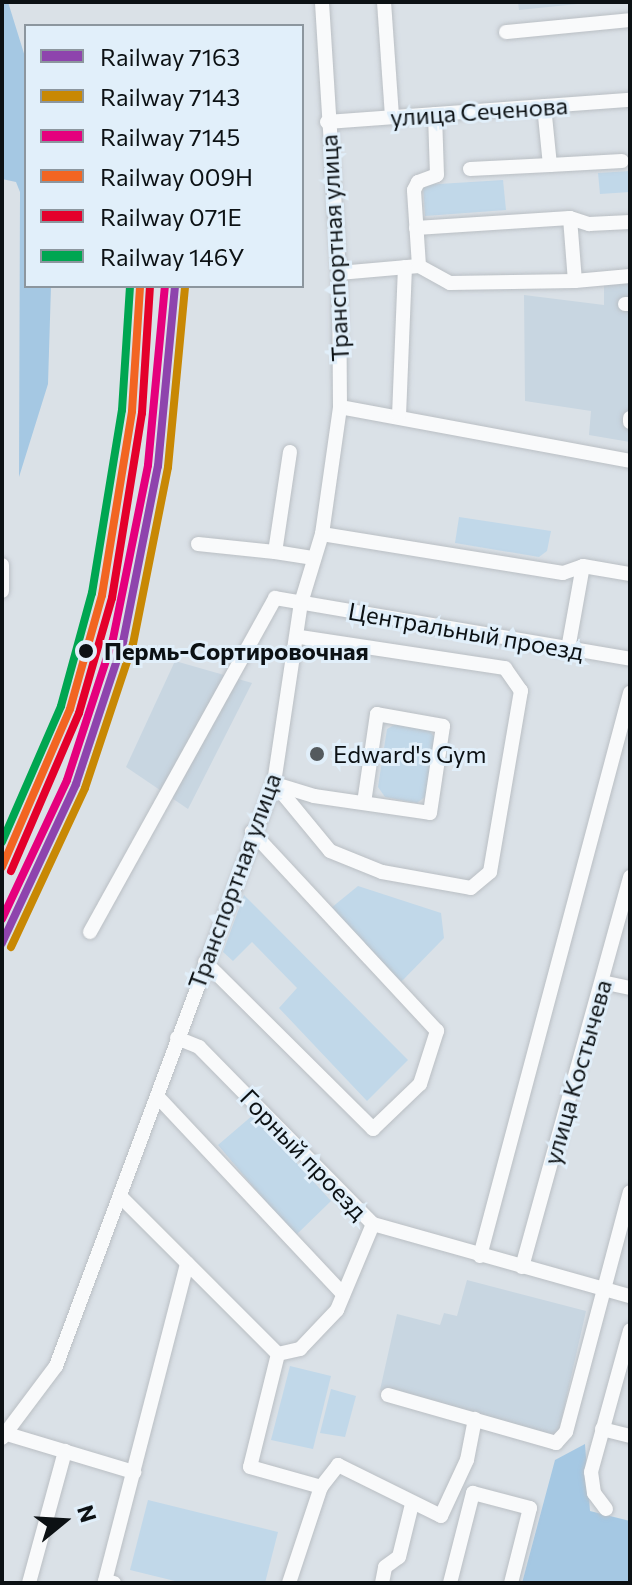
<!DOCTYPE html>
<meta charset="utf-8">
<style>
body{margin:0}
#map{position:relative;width:632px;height:1585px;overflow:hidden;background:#dae1e7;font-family:Commissioner,sans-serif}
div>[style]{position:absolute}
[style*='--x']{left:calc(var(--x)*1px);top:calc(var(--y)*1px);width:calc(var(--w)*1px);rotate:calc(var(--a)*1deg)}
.built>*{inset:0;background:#c8d6e1}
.green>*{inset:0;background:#c1d8e9}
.forest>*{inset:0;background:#a5c8e3}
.roads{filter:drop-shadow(0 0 2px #babfc4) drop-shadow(0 0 2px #babfc4)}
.minor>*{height:14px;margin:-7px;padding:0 7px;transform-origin:7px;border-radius:7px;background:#f9fafb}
.rail-1>*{height:8px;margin:-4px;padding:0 4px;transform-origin:4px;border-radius:4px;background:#8e44ad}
.rail-2>*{height:8px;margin:-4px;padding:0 4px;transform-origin:4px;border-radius:4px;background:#c88804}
.rail-3>*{height:8px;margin:-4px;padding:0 4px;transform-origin:4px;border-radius:4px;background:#e5007d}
.rail-4>*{height:8px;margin:-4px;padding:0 4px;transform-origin:4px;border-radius:4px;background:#f26522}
.rail-5>*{height:8px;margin:-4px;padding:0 4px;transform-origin:4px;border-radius:4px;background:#e4002b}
.rail-6>*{height:8px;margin:-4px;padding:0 4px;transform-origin:4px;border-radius:4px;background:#00a651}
.dots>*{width:22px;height:22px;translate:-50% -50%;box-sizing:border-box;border:4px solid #e1effa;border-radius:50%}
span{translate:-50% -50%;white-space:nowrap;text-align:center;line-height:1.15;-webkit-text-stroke:6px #e1effa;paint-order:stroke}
.street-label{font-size:24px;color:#0c1114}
.stop-label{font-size:24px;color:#0c1114;font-weight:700}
.left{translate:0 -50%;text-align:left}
.poi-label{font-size:24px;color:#0c1114}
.frame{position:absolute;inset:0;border:4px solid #0c1114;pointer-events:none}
.legend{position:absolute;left:24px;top:24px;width:280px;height:264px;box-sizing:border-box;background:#e1effa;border:2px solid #8c969e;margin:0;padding:10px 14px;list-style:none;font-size:24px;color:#0c1114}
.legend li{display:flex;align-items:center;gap:16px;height:40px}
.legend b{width:40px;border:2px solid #8c969e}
.north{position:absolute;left:24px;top:1481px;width:80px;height:80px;-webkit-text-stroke:6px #e1effa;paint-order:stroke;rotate:72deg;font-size:22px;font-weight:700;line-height:32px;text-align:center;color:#0c1114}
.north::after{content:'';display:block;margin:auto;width:28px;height:36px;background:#0c1114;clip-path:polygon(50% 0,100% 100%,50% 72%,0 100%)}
</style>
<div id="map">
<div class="built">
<div style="clip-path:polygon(518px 2px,597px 2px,519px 10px)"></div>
<div style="clip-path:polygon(630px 282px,630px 442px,589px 435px,591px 411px,525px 401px,524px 295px,604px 305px,604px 284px)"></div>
<div style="clip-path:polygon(175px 661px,252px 683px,188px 809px,126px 767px)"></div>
<div style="clip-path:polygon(467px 1280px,586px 1311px,557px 1439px,380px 1390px,397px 1314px,440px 1325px,444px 1313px,457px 1316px)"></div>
</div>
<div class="green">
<div style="clip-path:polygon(630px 171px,630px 192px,600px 194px,598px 173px)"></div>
<div style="clip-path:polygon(503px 180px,506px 210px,425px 216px,423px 185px)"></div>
<div style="clip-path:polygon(459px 517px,551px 531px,547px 551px,539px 557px,455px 543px)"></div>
<div style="clip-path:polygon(396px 724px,428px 729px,436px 739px,430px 793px,417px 803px,385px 797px,378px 787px,387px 729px)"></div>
<div style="clip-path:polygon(358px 886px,441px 913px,444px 938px,401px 982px,331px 908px)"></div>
<div style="clip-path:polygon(244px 895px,408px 1060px,367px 1101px,279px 1008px,297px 988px,252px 942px,233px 961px,223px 952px)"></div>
<div style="clip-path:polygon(253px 1115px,331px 1201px,295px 1236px,218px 1145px)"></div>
<div style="clip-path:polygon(290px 1366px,331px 1376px,313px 1449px,271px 1440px)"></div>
<div style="clip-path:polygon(331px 1389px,356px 1396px,345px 1437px,320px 1433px)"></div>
<div style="clip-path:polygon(148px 1500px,278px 1532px,265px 1583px,183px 1583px,130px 1570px)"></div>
</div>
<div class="forest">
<div style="clip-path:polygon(2px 2px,8px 2px,26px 60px,26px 286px,51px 286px,48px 384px,19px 477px,20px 192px,16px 182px,2px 179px)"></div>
<div style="clip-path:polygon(585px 1444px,590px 1511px,630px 1521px,630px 1583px,522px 1583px,555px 1460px)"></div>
</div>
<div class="roads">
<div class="minor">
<div style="--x:384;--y:2;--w:115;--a:86"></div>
<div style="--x:506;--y:32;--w:125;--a:-5.5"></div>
<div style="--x:544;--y:106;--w:59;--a:84.2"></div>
<div style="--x:550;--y:165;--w:72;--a:-3.2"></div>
<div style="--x:327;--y:122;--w:304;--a:-4.2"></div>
<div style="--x:470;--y:169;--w:80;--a:-2.9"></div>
<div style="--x:570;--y:218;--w:20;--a:18"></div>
<div style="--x:589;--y:224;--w:41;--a:-2.8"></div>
<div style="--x:416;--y:228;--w:154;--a:-3.7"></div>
<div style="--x:570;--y:218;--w:63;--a:85.5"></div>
<div style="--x:575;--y:281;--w:55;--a:-5.2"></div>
<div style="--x:419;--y:266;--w:35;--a:29"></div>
<div style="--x:450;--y:283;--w:125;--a:-0.9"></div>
<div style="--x:339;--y:273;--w:80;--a:-5"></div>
<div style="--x:419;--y:266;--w:76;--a:-93.8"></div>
<div style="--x:414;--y:190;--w:9;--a:-63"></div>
<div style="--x:418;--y:182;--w:20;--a:-20"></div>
<div style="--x:437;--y:175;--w:61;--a:-91.9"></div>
<div style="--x:625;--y:304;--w:5;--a:0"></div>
<div style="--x:340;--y:407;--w:295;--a:10.5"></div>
<div style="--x:399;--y:416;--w:149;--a:-87.7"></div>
<div style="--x:630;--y:418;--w:4;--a:90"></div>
<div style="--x:290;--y:452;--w:101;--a:98.5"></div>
<div style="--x:275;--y:552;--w:36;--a:9"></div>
<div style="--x:322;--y:534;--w:244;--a:9.2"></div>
<div style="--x:563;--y:573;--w:21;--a:-19"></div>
<div style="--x:198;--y:544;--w:77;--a:5.9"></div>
<div style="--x:2;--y:565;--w:26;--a:90"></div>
<div style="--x:568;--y:649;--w:84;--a:-79.8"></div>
<div style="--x:583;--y:566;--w:48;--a:9.7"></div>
<div style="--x:274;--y:783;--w:88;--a:50.5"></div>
<div style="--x:330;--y:851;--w:56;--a:22"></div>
<div style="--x:382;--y:872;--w:90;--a:10.2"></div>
<div style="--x:471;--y:888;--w:25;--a:-40"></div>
<div style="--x:490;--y:872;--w:184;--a:-80.3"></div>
<div style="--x:521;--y:691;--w:28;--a:-125"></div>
<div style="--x:505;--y:668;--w:207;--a:-171.4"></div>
<div style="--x:275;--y:784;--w:41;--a:17.1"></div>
<div style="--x:314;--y:796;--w:117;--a:8.3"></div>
<div style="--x:430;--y:813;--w:88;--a:-81.5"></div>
<div style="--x:443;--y:726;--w:67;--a:-169.7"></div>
<div style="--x:377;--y:714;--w:90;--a:98.3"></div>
<div style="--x:90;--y:932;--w:382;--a:-61"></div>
<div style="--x:275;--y:598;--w:360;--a:9.7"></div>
<div style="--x:205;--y:962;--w:237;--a:44.8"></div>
<div style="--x:373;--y:1129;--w:65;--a:-43.8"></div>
<div style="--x:420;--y:1084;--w:56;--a:-72.2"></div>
<div style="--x:437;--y:1031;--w:272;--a:-132.9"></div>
<div style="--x:602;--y:982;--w:29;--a:12"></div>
<div style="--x:177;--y:1038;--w:24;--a:22"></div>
<div style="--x:199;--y:1047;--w:248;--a:45.5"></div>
<div style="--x:373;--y:1224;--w:267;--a:15.7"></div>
<div style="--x:157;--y:1096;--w:272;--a:46.8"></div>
<div style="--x:120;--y:1196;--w:223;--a:45"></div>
<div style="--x:278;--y:1354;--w:23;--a:-13"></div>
<div style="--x:300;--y:1349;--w:54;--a:-46.5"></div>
<div style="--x:337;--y:1310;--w:93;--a:-67.3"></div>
<div style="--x:480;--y:1256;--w:583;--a:-75.08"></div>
<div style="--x:522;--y:1267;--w:405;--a:-74.5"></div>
<div style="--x:278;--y:1354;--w:116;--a:103.9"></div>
<div style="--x:250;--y:1467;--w:74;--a:15.7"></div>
<div style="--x:388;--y:1395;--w:175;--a:15.9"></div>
<div style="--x:556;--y:1443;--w:15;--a:-48"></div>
<div style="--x:566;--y:1432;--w:248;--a:-75.1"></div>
<div style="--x:602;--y:1429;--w:29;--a:14"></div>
<div style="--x:7;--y:1434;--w:133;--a:16.7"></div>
<div style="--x:2;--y:1438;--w:90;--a:-53.1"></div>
<div style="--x:56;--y:1366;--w:622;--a:-69.5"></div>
<div style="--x:274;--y:783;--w:182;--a:-81.5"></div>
<div style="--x:301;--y:603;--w:72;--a:-73.1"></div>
<div style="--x:322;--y:534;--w:128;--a:-81.9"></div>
<div style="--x:340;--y:407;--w:134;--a:-90.4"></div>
<div style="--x:339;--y:273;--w:272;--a:-93.6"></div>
<div style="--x:606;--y:1509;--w:20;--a:-127"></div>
<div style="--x:594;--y:1493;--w:21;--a:-98"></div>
<div style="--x:591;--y:1472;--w:147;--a:-74.6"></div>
<div style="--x:29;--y:1583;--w:137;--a:-74.7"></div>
<div style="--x:114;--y:1583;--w:9;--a:-167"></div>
<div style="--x:105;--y:1581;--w:328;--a:-75.5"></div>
<div style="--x:289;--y:1583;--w:101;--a:-71.6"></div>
<div style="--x:321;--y:1487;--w:28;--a:-52"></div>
<div style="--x:338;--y:1465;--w:115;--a:26.3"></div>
<div style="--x:441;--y:1516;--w:62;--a:-65.1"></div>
<div style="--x:467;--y:1460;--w:42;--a:-79"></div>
<div style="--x:382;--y:1583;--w:16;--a:-79"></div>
<div style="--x:385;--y:1567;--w:17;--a:-36"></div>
<div style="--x:399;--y:1557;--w:55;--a:-76.2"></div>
<div style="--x:450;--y:1583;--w:93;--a:-75.7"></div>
<div style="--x:473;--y:1493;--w:59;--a:14.7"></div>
<div style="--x:530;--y:1508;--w:77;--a:104.2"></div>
</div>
</div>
<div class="rail-1">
<div style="--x:2;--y:943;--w:175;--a:-65"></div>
<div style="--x:76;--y:784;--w:150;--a:-71.7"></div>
<div style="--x:123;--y:642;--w:179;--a:-78.8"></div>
<div style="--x:158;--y:466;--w:181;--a:-84.6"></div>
</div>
<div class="rail-2">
<div style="--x:11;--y:947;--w:175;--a:-65"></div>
<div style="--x:85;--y:788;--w:152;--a:-71.6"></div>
<div style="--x:133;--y:644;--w:180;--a:-78.8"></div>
<div style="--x:168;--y:467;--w:181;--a:-84.6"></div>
</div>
<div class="rail-3">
<div style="--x:2;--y:919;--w:153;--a:-64.9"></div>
<div style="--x:67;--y:780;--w:148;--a:-71.9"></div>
<div style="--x:113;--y:639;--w:177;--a:-78.6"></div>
<div style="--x:148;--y:465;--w:180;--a:-84.6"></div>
</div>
<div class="rail-4">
<div style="--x:2;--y:867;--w:172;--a:-66.7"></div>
<div style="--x:70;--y:709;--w:118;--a:-74.3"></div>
<div style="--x:102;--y:595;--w:186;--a:-80.7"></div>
<div style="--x:132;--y:411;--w:125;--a:-86.3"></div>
</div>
<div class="rail-5">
<div style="--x:11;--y:871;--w:172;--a:-66.7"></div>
<div style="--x:79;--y:713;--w:120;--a:-74"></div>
<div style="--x:112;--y:598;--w:187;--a:-80.8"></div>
<div style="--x:142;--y:413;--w:126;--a:-86.4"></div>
</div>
<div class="rail-6">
<div style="--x:2;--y:842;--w:148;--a:-66.5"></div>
<div style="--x:61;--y:706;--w:117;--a:-74.7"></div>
<div style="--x:92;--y:593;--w:185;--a:-80.7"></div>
<div style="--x:122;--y:410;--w:124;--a:-86.3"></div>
</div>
<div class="dots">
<div style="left:86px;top:651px;background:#0c1114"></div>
<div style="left:317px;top:754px;background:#545a5e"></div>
</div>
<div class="street-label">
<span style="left:479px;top:111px;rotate:-4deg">улица Сеченова</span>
<span style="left:334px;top:248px;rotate:-93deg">Транспортная улица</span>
<span style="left:466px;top:631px;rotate:10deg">Центральный проезд</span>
<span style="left:234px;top:881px;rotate:-70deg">Транспортная улица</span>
<span style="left:577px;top:1072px;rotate:-74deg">улица Костычева</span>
<span style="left:304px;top:1154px;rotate:46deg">Горный проезд</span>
</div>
<div class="stop-label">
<span class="left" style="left:104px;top:651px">Пермь-Сортировочная</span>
</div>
<div class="poi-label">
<span class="left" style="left:333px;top:754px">Edward's Gym</span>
</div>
<div class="frame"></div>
<ul class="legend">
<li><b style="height:10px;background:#8e44ad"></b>Railway 7163</li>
<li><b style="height:10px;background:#c88804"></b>Railway 7143</li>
<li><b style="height:10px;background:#e5007d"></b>Railway 7145</li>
<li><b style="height:10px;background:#f26522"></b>Railway 009Н</li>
<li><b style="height:10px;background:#e4002b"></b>Railway 071Е</li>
<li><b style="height:10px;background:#00a651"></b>Railway 146У</li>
</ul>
<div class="north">N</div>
</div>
